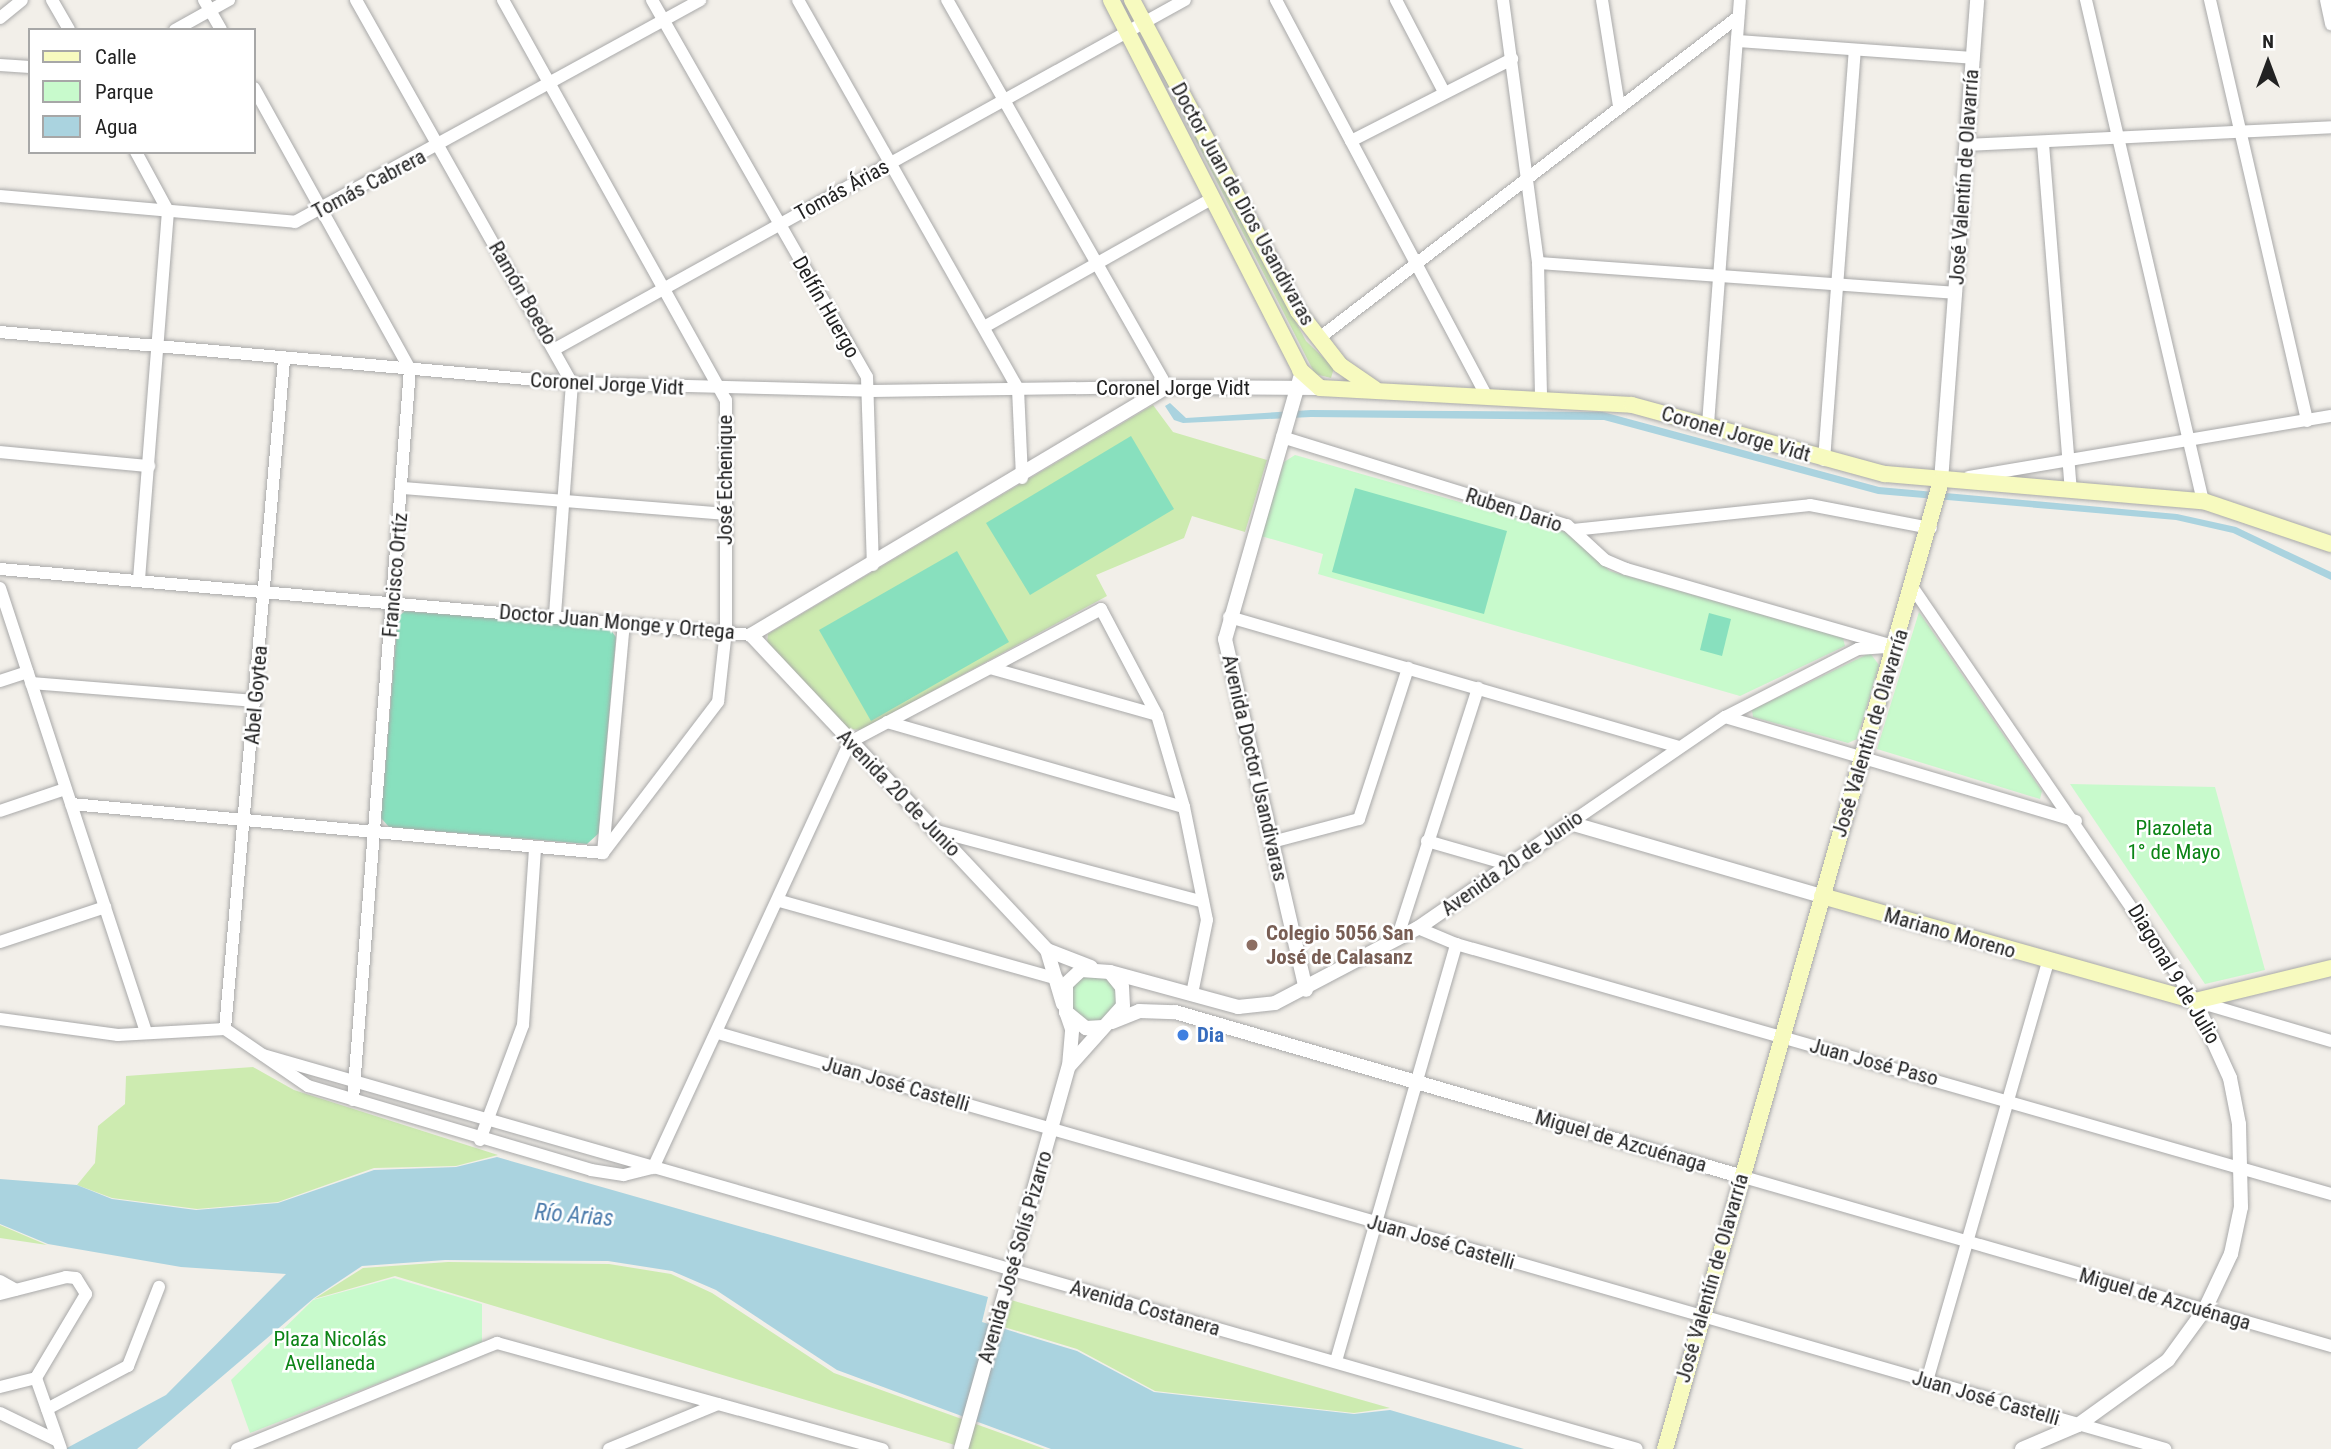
<!DOCTYPE html>
<meta charset="utf-8">
<style>
body{margin:0}
#map{position:relative;width:2331px;height:1449px;overflow:hidden;background:#f2efe9;font-family:"Roboto Condensed",sans-serif}
div>[style]{position:absolute}
[style*='--x']{left:calc(var(--x)*1px);top:calc(var(--y)*1px);width:calc(var(--w)*1px);rotate:calc(var(--a)*1deg)}
.grass>*{inset:0;background:#cdebb0}
.park>*{inset:0;background:#c8facc}
.round{border-radius:50%}
.pitch>*{inset:0;background:#88e0be}
.water>*{inset:0;background:#aad3df}
.roads{filter:drop-shadow(0 0 2px #a9a9a9) drop-shadow(0 0 2px #a9a9a9)}
.minor>*{height:12px;margin:-6px;padding:0 6px;transform-origin:6px;border-radius:6px;background:#fff}
.tertiary>*{height:14px;margin:-7px;padding:0 7px;transform-origin:7px;border-radius:7px;background:#fff}
.secondary>*{height:16px;margin:-8px;padding:0 8px;transform-origin:8px;border-radius:8px;background:#f7fabf}
.dots>*{width:19px;height:19px;translate:-50% -50%;box-sizing:border-box;border:4px solid #fff;border-radius:50%}
span{translate:-50% -50%;white-space:nowrap;text-align:center;line-height:1.15;-webkit-text-stroke:5px #fff;paint-order:stroke}
.street-label{font-size:21px;color:#222}
.park-label{font-size:21px;color:#0c8416}
.education-label{font-size:21px;color:#785e54;font-weight:700}
.left{translate:0 -50%;text-align:left}
.shop-label{font-size:21px;color:#366cbe;font-weight:700}
.water-label{font-size:23px;color:#4a7aab;font-style:italic}
.legend{position:absolute;left:28px;top:28px;width:228px;height:126px;box-sizing:border-box;background:#fff;border:2px solid #a7a7a7;margin:0;padding:9px 12px;list-style:none;font-size:21px;color:#222}
.legend li{display:flex;align-items:center;gap:14px;height:35px}
.legend b{width:35px;border:2px solid #a7a7a7}
.north{position:absolute;left:2233px;top:28px;width:70px;height:70px;-webkit-text-stroke:5px #fff;paint-order:stroke;rotate:0deg;font-size:19px;font-weight:700;line-height:28px;text-align:center;color:#222}
.north::after{content:'';display:block;margin:auto;width:24px;height:32px;background:#222;clip-path:polygon(50% 0,100% 100%,50% 72%,0 100%)}
</style>
<div id="map">
<div class="grass">
<div style="clip-path:polygon(1140px 31px,1306px 341px,1334px 368px,1331px 378px,1315px 374px)"></div>
<div style="clip-path:polygon(1153px 405px,1173px 432px,1267px 460px,1245px 532px,1192px 516px,1184px 538px,1096px 575px,1107px 596px,861px 730px,849px 729px,767px 643px,768px 634px)"></div>
<div style="clip-path:polygon(253px 1067px,294px 1090px,498px 1155px,456px 1166px,374px 1168px,278px 1202px,197px 1209px,112px 1198px,77px 1185px,95px 1163px,98px 1126px,125px 1104px,126px 1076px)"></div>
<div style="clip-path:polygon(0 1225px,47px 1245px,0 1238px)"></div>
<div style="clip-path:polygon(448px 1262px,609px 1264px,671px 1274px,712px 1293px,834px 1373px,1045px 1449px,968px 1449px,395px 1276px,314px 1299px,363px 1268px)"></div>
<div style="clip-path:polygon(1011px 1300px,1390px 1408px,1354px 1413px,1155px 1391px,1077px 1349px,1004px 1327px)"></div>
</div>
<div class="park">
<div style="clip-path:polygon(1295px 455px,1565px 532px,1610px 571px,1843px 638px,1845px 646px,1740px 696px,1318px 574px,1323px 554px,1261px 536px,1284px 462px)"></div>
<div style="clip-path:polygon(1919px 612px,2042px 791px,2040px 799px,1877px 749px)"></div>
<div style="clip-path:polygon(1870px 653px,1879px 665px,1857px 739px,1848px 743px,1753px 717px,1752px 710px)"></div>
<div style="clip-path:polygon(2070px 784px,2215px 787px,2265px 970px,2205px 984px)"></div>
<div class="round" style="left:1070px;top:974px;width:48px;height:48px"></div>
<div style="clip-path:polygon(394px 1278px,482px 1304px,482px 1343px,250px 1433px,231px 1380px,313px 1300px)"></div>
</div>
<div class="pitch">
<div style="clip-path:polygon(1131px 436px,1174px 509px,1030px 595px,986px 523px)"></div>
<div style="clip-path:polygon(1355px 488px,1507px 531px,1484px 614px,1332px 572px)"></div>
<div style="clip-path:polygon(957px 551px,1009px 642px,871px 721px,819px 630px)"></div>
<div style="clip-path:polygon(405px 611px,609px 628px,616px 637px,599px 833px,587px 844px,389px 827px,381px 818px,398px 617px)"></div>
<div style="clip-path:polygon(1709px 613px,1731px 619px,1722px 656px,1700px 650px)"></div>
</div>
<div class="water">
<div style="clip-path:polygon(1170px 403px,1186px 418px,1311px 410px,1603px 412px,1879px 487px,2177px 514px,2236px 527px,2331px 572px,2331px 580px,2233px 533px,2176px 520px,1878px 494px,1604px 420px,1311px 417px,1183px 423px,1174px 420px,1165px 406px)"></div>
<div style="clip-path:polygon(497px 1157px,988px 1297px,982px 1322px,1077px 1351px,1154px 1392px,1354px 1414px,1390px 1410px,1524px 1449px,1051px 1449px,837px 1370px,716px 1290px,672px 1271px,608px 1261px,445px 1260px,362px 1266px,314px 1298px,137px 1449px,65px 1449px,166px 1395px,286px 1274px,181px 1267px,48px 1244px,0 1224px,0 1179px,77px 1185px,112px 1199px,196px 1210px,278px 1203px,374px 1170px,456px 1167px)"></div>
</div>
<div class="roads">
<div class="minor">
<div style="--x:52;--y:0;--w:34;--a:60"></div>
<div style="--x:204;--y:0;--w:34;--a:60"></div>
<div style="--x:356;--y:0;--w:440;--a:60.6"></div>
<div style="--x:572;--y:383;--w:235;--a:94.2"></div>
<div style="--x:503;--y:0;--w:458;--a:60.9"></div>
<div style="--x:726;--y:400;--w:230;--a:90"></div>
<div style="--x:726;--y:630;--w:72;--a:96.3"></div>
<div style="--x:718;--y:702;--w:190;--a:127.3"></div>
<div style="--x:652;--y:0;--w:434;--a:60.3"></div>
<div style="--x:867;--y:377;--w:188;--a:88.2"></div>
<div style="--x:798;--y:0;--w:447;--a:60.5"></div>
<div style="--x:1018;--y:389;--w:89;--a:87.4"></div>
<div style="--x:1276;--y:0;--w:449;--a:62"></div>
<div style="--x:1396;--y:0;--w:104;--a:62.4"></div>
<div style="--x:1503;--y:0;--w:265;--a:82.4"></div>
<div style="--x:1538;--y:263;--w:135;--a:88.7"></div>
<div style="--x:1602;--y:0;--w:107;--a:80.9"></div>
<div style="--x:2086;--y:0;--w:514;--a:76.86"></div>
<div style="--x:2210;--y:0;--w:432;--a:77"></div>
<div style="--x:2326;--y:0;--w:25;--a:78"></div>
<div style="--x:0;--y:18;--w:28;--a:-39"></div>
<div style="--x:175;--y:30;--w:62;--a:-29.1"></div>
<div style="--x:1737;--y:41;--w:237;--a:4.1"></div>
<div style="--x:0;--y:65;--w:30;--a:4"></div>
<div style="--x:254;--y:88;--w:321;--a:61"></div>
<div style="--x:410;--y:369;--w:733;--a:94.46"></div>
<div style="--x:1351;--y:141;--w:181;--a:-27"></div>
<div style="--x:2043;--y:144;--w:348;--a:85.4"></div>
<div style="--x:1967;--y:145;--w:364;--a:-2.8"></div>
<div style="--x:136;--y:152;--w:67;--a:61.5"></div>
<div style="--x:168;--y:211;--w:371;--a:94.5"></div>
<div style="--x:0;--y:196;--w:296;--a:5"></div>
<div style="--x:295;--y:222;--w:462;--a:-28.7"></div>
<div style="--x:1538;--y:263;--w:418;--a:4.1"></div>
<div style="--x:984;--y:327;--w:263;--a:-29.4"></div>
<div style="--x:0;--y:332;--w:574;--a:5.1"></div>
<div style="--x:572;--y:383;--w:299;--a:1.5"></div>
<div style="--x:871;--y:391;--w:296;--a:-0.8"></div>
<div style="--x:1167;--y:387;--w:445;--a:-119.6"></div>
<div style="--x:1318;--y:339;--w:529;--a:-37.48"></div>
<div style="--x:555;--y:349;--w:720;--a:-28.99"></div>
<div style="--x:1708;--y:424;--w:425;--a:-85.7"></div>
<div style="--x:1282;--y:437;--w:298;--a:17.2"></div>
<div style="--x:1567;--y:525;--w:52;--a:42.6"></div>
<div style="--x:1605;--y:560;--w:23;--a:23"></div>
<div style="--x:1626;--y:569;--w:282;--a:16.1"></div>
<div style="--x:0;--y:452;--w:150;--a:5.4"></div>
<div style="--x:1824;--y:460;--w:411;--a:-85.7"></div>
<div style="--x:1969;--y:477;--w:367;--a:-9.6"></div>
<div style="--x:403;--y:488;--w:322;--a:4.6"></div>
<div style="--x:1573;--y:530;--w:238;--a:-6"></div>
<div style="--x:1810;--y:505;--w:123;--a:10.8"></div>
<div style="--x:0;--y:569;--w:754;--a:5.02"></div>
<div style="--x:0;--y:588;--w:466;--a:71.8"></div>
<div style="--x:1913;--y:588;--w:500;--a:55.67"></div>
<div style="--x:2195;--y:1001;--w:142;--a:16.4"></div>
<div style="--x:1229;--y:617;--w:468;--a:16.1"></div>
<div style="--x:990;--y:668;--w:173;--a:15.7"></div>
<div style="--x:0;--y:681;--w:29;--a:-18"></div>
<div style="--x:31;--y:683;--w:225;--a:4.6"></div>
<div style="--x:1725;--y:717;--w:366;--a:16.5"></div>
<div style="--x:887;--y:722;--w:309;--a:16"></div>
<div style="--x:71;--y:804;--w:534;--a:5.26"></div>
<div style="--x:0;--y:811;--w:69;--a:-18.7"></div>
<div style="--x:1570;--y:823;--w:188;--a:-34.4"></div>
<div style="--x:1725;--y:717;--w:149;--a:-27.1"></div>
<div style="--x:1858;--y:649;--w:28;--a:-4"></div>
<div style="--x:937;--y:831;--w:275;--a:14.9"></div>
<div style="--x:1427;--y:841;--w:86;--a:16.1"></div>
<div style="--x:1272;--y:842;--w:90;--a:-14.8"></div>
<div style="--x:1359;--y:819;--w:159;--a:-72"></div>
<div style="--x:603;--y:853;--w:231;--a:-84.8"></div>
<div style="--x:780;--y:901;--w:288;--a:15.7"></div>
<div style="--x:1418;--y:928;--w:41;--a:22.8"></div>
<div style="--x:1456;--y:944;--w:910;--a:15.95"></div>
<div style="--x:1397;--y:939;--w:264;--a:-72.1"></div>
<div style="--x:0;--y:942;--w:111;--a:-18.4"></div>
<div style="--x:0;--y:1019;--w:119;--a:7.7"></div>
<div style="--x:118;--y:1035;--w:107;--a:-3.2"></div>
<div style="--x:225;--y:1029;--w:101;--a:34.5"></div>
<div style="--x:308;--y:1086;--w:295;--a:16.5"></div>
<div style="--x:591;--y:1170;--w:33;--a:9"></div>
<div style="--x:624;--y:1175;--w:30;--a:-14"></div>
<div style="--x:225;--y:1029;--w:672;--a:-84.96"></div>
<div style="--x:718;--y:1033;--w:1506;--a:16.04"></div>
<div style="--x:263;--y:1055;--w:1429;--a:16"></div>
<div style="--x:480;--y:1140;--w:123;--a:-69.5"></div>
<div style="--x:523;--y:1025;--w:177;--a:-86.1"></div>
<div style="--x:653;--y:1168;--w:469;--a:-65.2"></div>
<div style="--x:850;--y:742;--w:284;--a:-27.9"></div>
<div style="--x:1101;--y:609;--w:120;--a:62.2"></div>
<div style="--x:1157;--y:715;--w:96;--a:73.6"></div>
<div style="--x:1184;--y:807;--w:115;--a:78.5"></div>
<div style="--x:1207;--y:920;--w:76;--a:101.5"></div>
<div style="--x:1740;--y:1176;--w:615;--a:16.05"></div>
<div style="--x:0;--y:1281;--w:18;--a:29"></div>
<div style="--x:0;--y:1294;--w:68;--a:-14.4"></div>
<div style="--x:66;--y:1277;--w:10;--a:6"></div>
<div style="--x:76;--y:1278;--w:19;--a:58"></div>
<div style="--x:86;--y:1294;--w:98;--a:120.8"></div>
<div style="--x:36;--y:1378;--w:37;--a:166"></div>
<div style="--x:1336;--y:1361;--w:434;--a:-73.9"></div>
<div style="--x:36;--y:1378;--w:75;--a:70.6"></div>
<div style="--x:1927;--y:1381;--w:436;--a:-73.9"></div>
<div style="--x:47;--y:1409;--w:92;--a:-28"></div>
<div style="--x:128;--y:1366;--w:85;--a:-68.6"></div>
<div style="--x:0;--y:1413;--w:64;--a:25.8"></div>
<div style="--x:237;--y:1449;--w:281;--a:-22.2"></div>
<div style="--x:497;--y:1343;--w:400;--a:15.4"></div>
<div style="--x:609;--y:1449;--w:118;--a:-22.4"></div>
</div>
<div class="tertiary">
<div style="--x:1300;--y:378;--w:272;--a:106"></div>
<div style="--x:1225;--y:639;--w:360;--a:77"></div>
<div style="--x:1941;--y:481;--w:482;--a:-85.7"></div>
<div style="--x:1047;--y:950;--w:47;--a:21.1"></div>
<div style="--x:1110;--y:972;--w:133;--a:15.3"></div>
<div style="--x:1238;--y:1007;--w:37;--a:-6"></div>
<div style="--x:1275;--y:1003;--w:161;--a:-27.7"></div>
<div style="--x:1418;--y:928;--w:185;--a:-34.6"></div>
<div style="--x:1570;--y:823;--w:262;--a:16.2"></div>
<div style="--x:1063;--y:1004;--w:56;--a:-106.5"></div>
<div style="--x:1047;--y:950;--w:432;--a:-133.2"></div>
<div style="--x:751;--y:635;--w:484;--a:-30.8"></div>
<div style="--x:1167;--y:387;--w:153;--a:0.4"></div>
<div style="--x:1112;--y:1022;--w:29;--a:-22"></div>
<div style="--x:1139;--y:1011;--w:36;--a:2"></div>
<div style="--x:1175;--y:1012;--w:588;--a:16.19"></div>
<div style="--x:1070;--y:1065;--w:79;--a:-48.1"></div>
<div style="--x:1123;--y:1006;--w:19;--a:-93"></div>
<div style="--x:1122;--y:987;--w:19;--a:-129"></div>
<div style="--x:1110;--y:972;--w:29;--a:-176"></div>
<div style="--x:1081;--y:970;--w:21;--a:137"></div>
<div style="--x:1066;--y:984;--w:28;--a:90"></div>
<div style="--x:1066;--y:1012;--w:26;--a:39"></div>
<div style="--x:1086;--y:1028;--w:17;--a:-3"></div>
<div style="--x:961;--y:1449;--w:398;--a:-74.3"></div>
<div style="--x:1069;--y:1066;--w:37;--a:-85"></div>
<div style="--x:1072;--y:1029;--w:18;--a:-109"></div>
<div style="--x:2022;--y:1449;--w:61;--a:-23.2"></div>
<div style="--x:2078;--y:1425;--w:111;--a:-35.8"></div>
<div style="--x:2168;--y:1360;--w:63;--a:-54"></div>
<div style="--x:2205;--y:1309;--w:61;--a:-64.7"></div>
<div style="--x:2231;--y:1254;--w:48;--a:-78"></div>
<div style="--x:2241;--y:1207;--w:83;--a:-91.4"></div>
<div style="--x:2239;--y:1124;--w:47;--a:-101.1"></div>
<div style="--x:2230;--y:1078;--w:85;--a:-114.4"></div>
</div>
<div class="secondary">
<div style="--x:1111;--y:0;--w:415;--a:62.9"></div>
<div style="--x:1300;--y:370;--w:27;--a:42"></div>
<div style="--x:1320;--y:388;--w:312;--a:3.1"></div>
<div style="--x:1632;--y:405;--w:262;--a:15.3"></div>
<div style="--x:1885;--y:474;--w:319;--a:4.9"></div>
<div style="--x:2203;--y:501;--w:135;--a:18.6"></div>
<div style="--x:1132;--y:0;--w:353;--a:61.9"></div>
<div style="--x:1298;--y:311;--w:68;--a:52.1"></div>
<div style="--x:1340;--y:365;--w:42;--a:34.4"></div>
<div style="--x:1822;--y:896;--w:387;--a:15.7"></div>
<div style="--x:2195;--y:1001;--w:140;--a:-13.6"></div>
<div style="--x:1665;--y:1449;--w:1007;--a:-74.09"></div>
</div>
</div>
<div class="dots">
<div style="left:1252px;top:945px;background:#8d6e63"></div>
<div style="left:1183px;top:1035px;background:#3f7fe0"></div>
</div>
<div class="street-label">
<span style="left:1964px;top:177px;rotate:-86deg">José Valentín de Olavarría</span>
<span style="left:369px;top:184px;rotate:-28deg">Tomás Cabrera</span>
<span style="left:842px;top:190px;rotate:-29deg">Tomás Árias</span>
<span style="left:1243px;top:204px;rotate:61deg">Doctor Juan de Dios Usandivaras</span>
<span style="left:523px;top:293px;rotate:60deg">Ramón Boedo</span>
<span style="left:826px;top:307px;rotate:60deg">Delfín Huergo</span>
<span style="left:607px;top:384px;rotate:3deg">Coronel Jorge Vidt</span>
<span style="left:1173px;top:388px">Coronel Jorge Vidt</span>
<span style="left:1736px;top:434px;rotate:16deg">Coronel Jorge Vidt</span>
<span style="left:725px;top:480px;rotate:-90deg">José Echenique</span>
<span style="left:1514px;top:510px;rotate:18deg">Ruben Dario</span>
<span style="left:395px;top:575px;rotate:-85deg">Francisco Ortíz</span>
<span style="left:617px;top:622px;rotate:5deg">Doctor Juan Monge y Ortega</span>
<span style="left:256px;top:695px;rotate:-85deg">Abel Goytea</span>
<span style="left:1870px;top:733px;rotate:-73deg">José Valentín de Olavarría</span>
<span style="left:1255px;top:768px;rotate:77deg">Avenida Doctor Usandivaras</span>
<span style="left:899px;top:793px;rotate:46deg">Avenida 20 de Junio</span>
<span style="left:1512px;top:863px;rotate:-35deg">Avenida 20 de Junio</span>
<span style="left:1950px;top:933px;rotate:16deg">Mariano Moreno</span>
<span style="left:2174px;top:974px;rotate:59deg">Diagonal 9 de Julio</span>
<span style="left:1874px;top:1062px;rotate:15deg">Juan José Paso</span>
<span style="left:896px;top:1084px;rotate:16deg">Juan José Castelli</span>
<span style="left:1621px;top:1141px;rotate:16deg">Miguel de Azcuénaga</span>
<span style="left:1441px;top:1242px;rotate:16deg">Juan José Castelli</span>
<span style="left:1015px;top:1257px;rotate:-74deg">Avenida José Solís Pizarro</span>
<span style="left:1712px;top:1278px;rotate:-74deg">José Valentín de Olavarría</span>
<span style="left:2165px;top:1299px;rotate:16deg">Miguel de Azcuénaga</span>
<span style="left:1145px;top:1308px;rotate:16deg">Avenida Costanera</span>
<span style="left:1986px;top:1398px;rotate:16deg">Juan José Castelli</span>
</div>
<div class="park-label">
<span style="left:2174px;top:840px">Plazoleta<br>1° de Mayo</span>
<span style="left:330px;top:1351px">Plaza Nicolás<br>Avellaneda</span>
</div>
<div class="education-label">
<span class="left" style="left:1266px;top:945px">Colegio 5056 San<br>José de Calasanz</span>
</div>
<div class="shop-label">
<span class="left" style="left:1197px;top:1035px">Dia</span>
</div>
<div class="water-label">
<span style="left:574px;top:1216px;rotate:5deg">Río Arias</span>
</div>
<ul class="legend">
<li><b style="height:9px;background:#f7fabf"></b>Calle</li>
<li><b style="height:19px;background:#c8facc"></b>Parque</li>
<li><b style="height:19px;background:#aad3df"></b>Agua</li>
</ul>
<div class="north">N</div>
</div>
